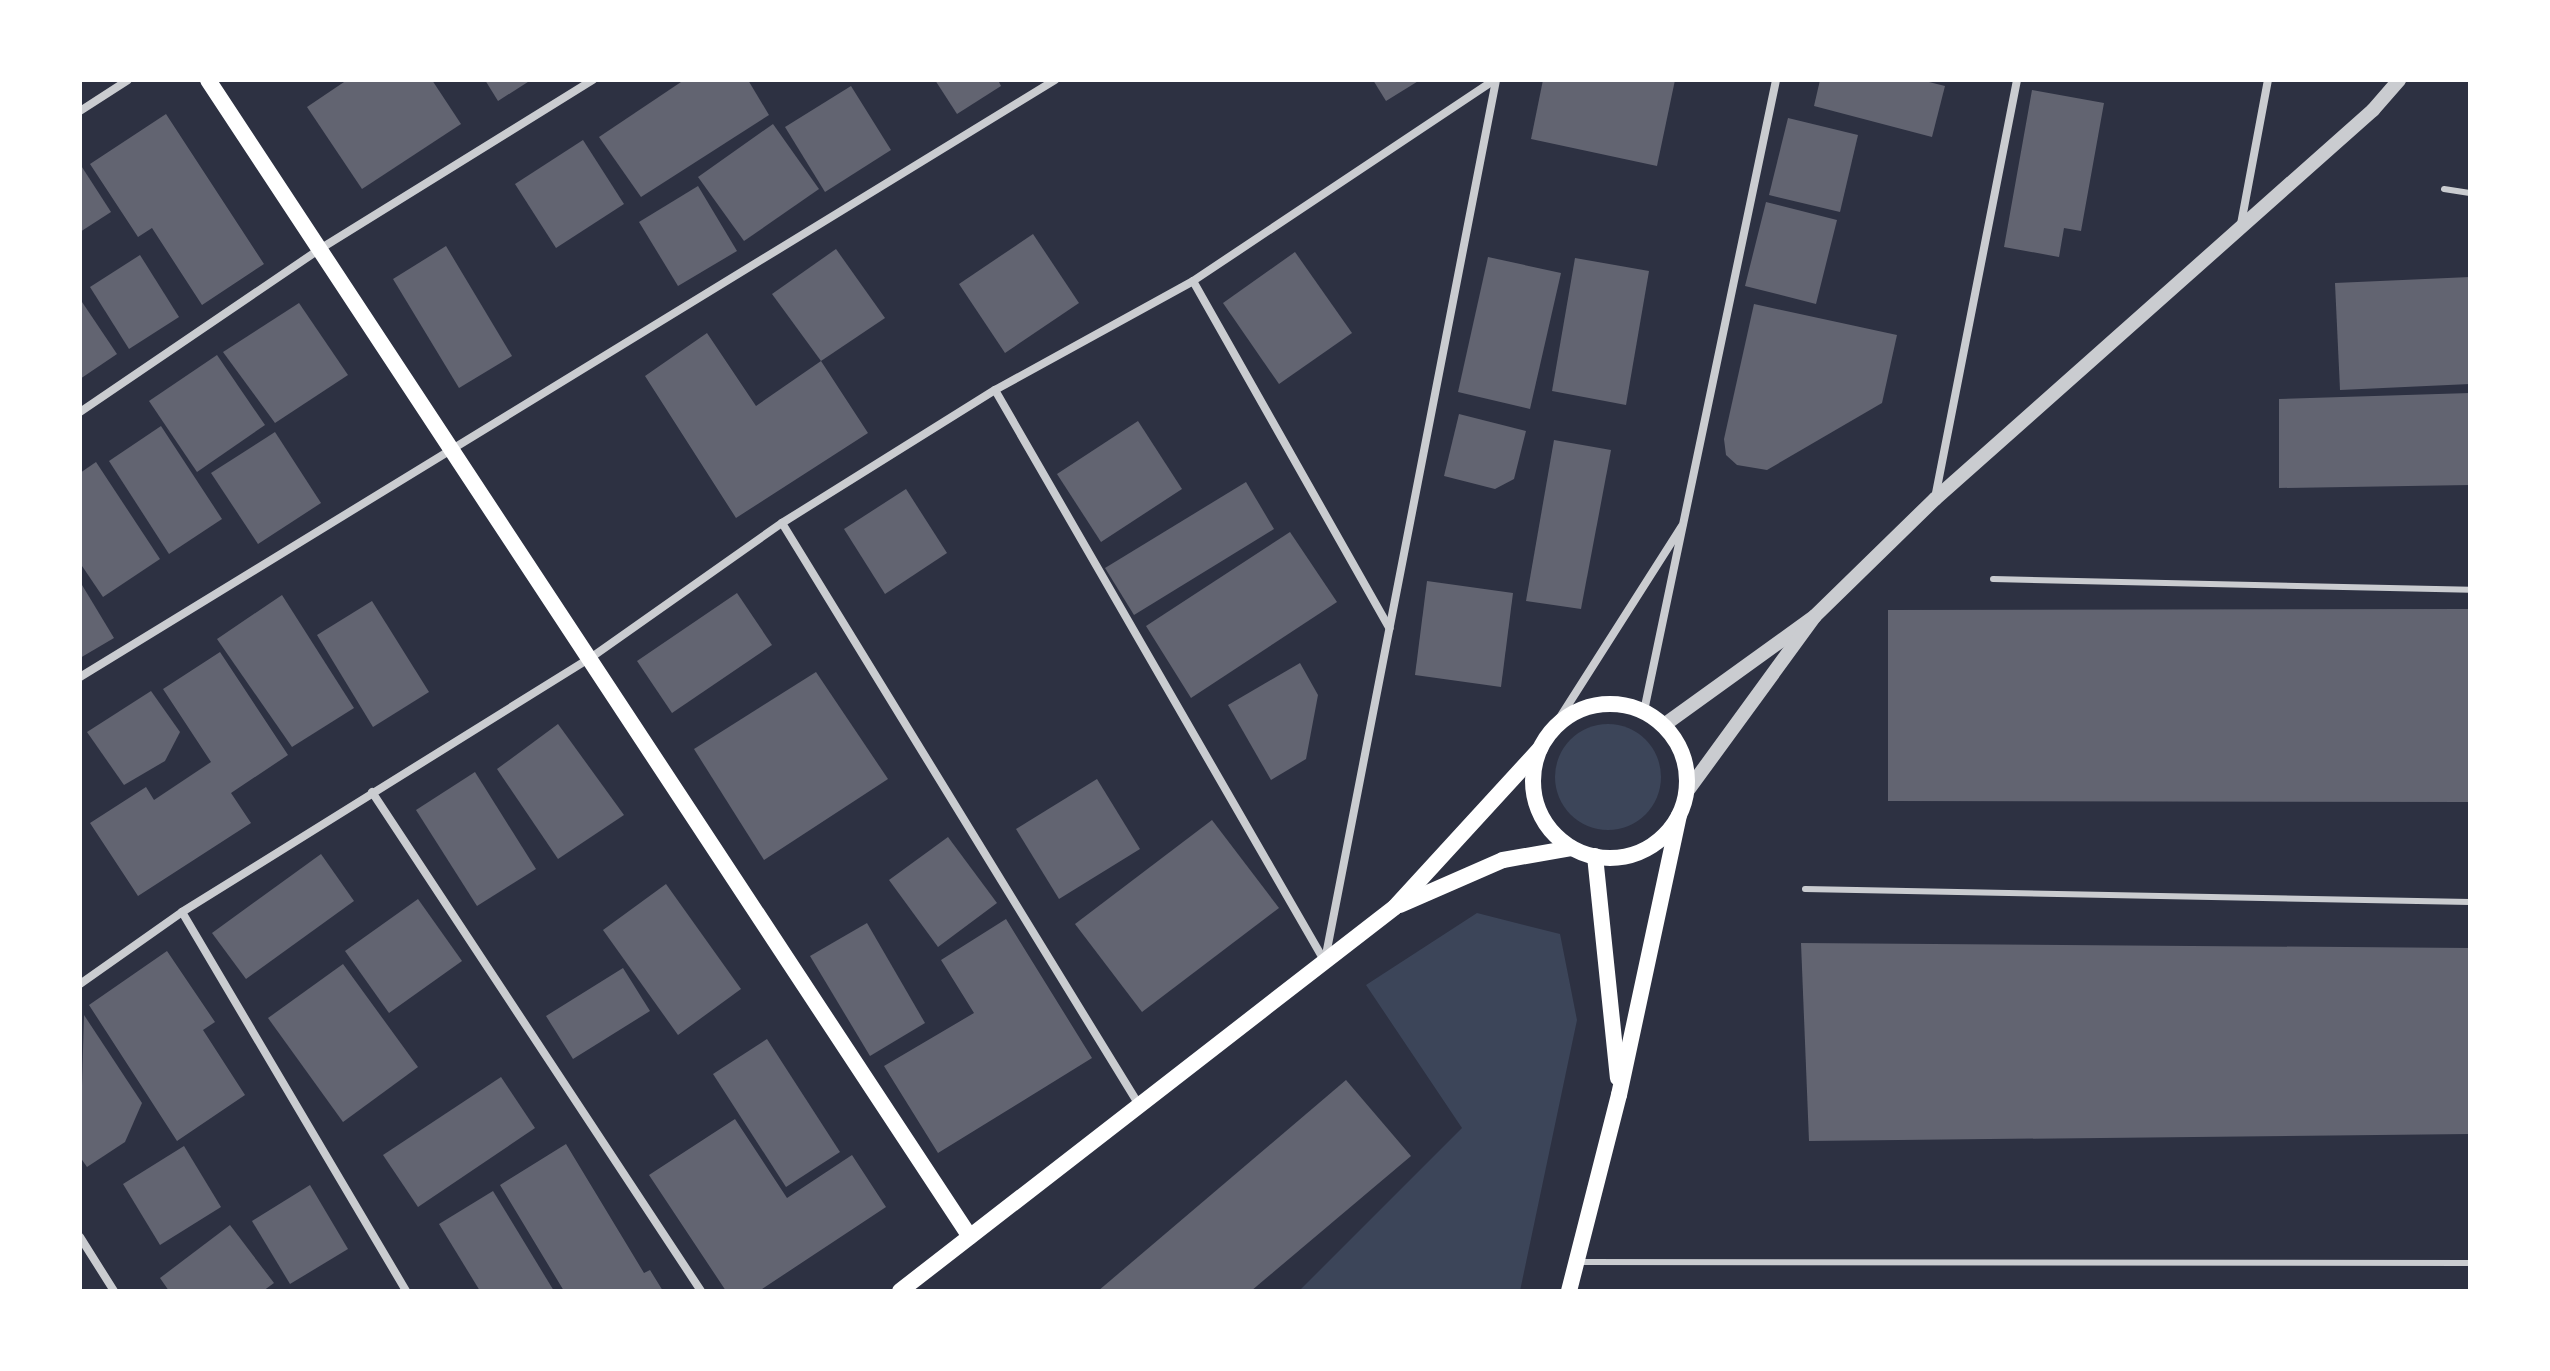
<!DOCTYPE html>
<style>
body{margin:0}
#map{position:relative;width:2550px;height:1371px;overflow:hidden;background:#2d3142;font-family:Georgia,serif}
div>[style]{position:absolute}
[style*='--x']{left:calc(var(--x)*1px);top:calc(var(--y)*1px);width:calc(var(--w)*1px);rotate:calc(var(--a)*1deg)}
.green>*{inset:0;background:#3c4559}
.round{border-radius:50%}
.building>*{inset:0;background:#626471}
.service>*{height:6px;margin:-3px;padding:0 3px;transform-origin:3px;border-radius:3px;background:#caccd0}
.minor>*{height:8px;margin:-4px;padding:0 4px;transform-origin:4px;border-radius:4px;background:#caccd0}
.tertiary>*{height:14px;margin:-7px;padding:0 7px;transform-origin:7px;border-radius:7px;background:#caccd0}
.secondary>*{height:16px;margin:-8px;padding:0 8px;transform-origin:8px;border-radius:8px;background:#fff}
.secondary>.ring{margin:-8px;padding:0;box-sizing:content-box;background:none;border:16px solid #fff;border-radius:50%}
span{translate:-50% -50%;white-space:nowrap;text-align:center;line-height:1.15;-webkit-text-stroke:6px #fff;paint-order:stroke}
.frame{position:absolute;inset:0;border:82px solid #fff;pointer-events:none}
</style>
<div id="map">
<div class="green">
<div class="round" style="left:1555px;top:724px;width:106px;height:106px"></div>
<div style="clip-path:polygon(1477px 913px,1560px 934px,1577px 1020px,1520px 1291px,1299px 1291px,1462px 1128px,1366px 985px)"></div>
</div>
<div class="building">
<div style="clip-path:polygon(347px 80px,432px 80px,461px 124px,362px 189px,307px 107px)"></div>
<div style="clip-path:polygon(485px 80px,531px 80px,498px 101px)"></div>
<div style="clip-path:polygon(684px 80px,748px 80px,769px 115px,641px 197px,599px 137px)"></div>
<div style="clip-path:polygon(935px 80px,998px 80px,1001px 86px,957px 114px)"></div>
<div style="clip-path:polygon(1373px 80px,1420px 80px,1386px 101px)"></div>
<div style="clip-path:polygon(1543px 80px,1675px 80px,1657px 166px,1531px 139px)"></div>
<div style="clip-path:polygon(1820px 80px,1921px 80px,1945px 86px,1932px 137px,1814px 106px)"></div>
<div style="clip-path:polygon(851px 86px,891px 150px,825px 192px,785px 127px)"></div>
<div style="clip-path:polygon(2032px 90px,2104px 103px,2081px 231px,2064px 228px,2059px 257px,2004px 247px)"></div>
<div style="clip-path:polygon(166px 114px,264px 264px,202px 305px,152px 228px,138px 237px,90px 164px)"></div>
<div style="clip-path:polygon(1788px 118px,1858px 135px,1840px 212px,1769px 195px)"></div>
<div style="clip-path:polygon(773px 124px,819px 189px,744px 241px,698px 177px)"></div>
<div style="clip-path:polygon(583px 140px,624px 204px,556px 248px,515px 184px)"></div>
<div style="clip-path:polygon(80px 164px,111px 212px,80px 232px)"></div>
<div style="clip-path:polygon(698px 186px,737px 251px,678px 286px,639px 222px)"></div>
<div style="clip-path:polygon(1766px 202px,1837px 220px,1816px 304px,1745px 286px)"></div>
<div style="clip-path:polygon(1033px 234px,1079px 303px,1005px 353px,959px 284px)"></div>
<div style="clip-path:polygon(446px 246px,512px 356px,459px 388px,393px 279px)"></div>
<div style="clip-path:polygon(836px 249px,885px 318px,821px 361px,772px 294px)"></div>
<div style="clip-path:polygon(1295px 252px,1352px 333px,1279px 384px,1223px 303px)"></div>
<div style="clip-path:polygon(140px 255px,179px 317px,129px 349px,90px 287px)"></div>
<div style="clip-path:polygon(1488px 257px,1561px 273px,1530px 409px,1458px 392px)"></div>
<div style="clip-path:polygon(1575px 258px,1649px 271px,1626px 405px,1552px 391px)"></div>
<div style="clip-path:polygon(2470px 277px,2470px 384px,2340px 390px,2335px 283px)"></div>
<div style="clip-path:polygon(80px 299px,117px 354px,80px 379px)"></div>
<div style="clip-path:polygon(299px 303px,348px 375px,275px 423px,223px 352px)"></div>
<div style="clip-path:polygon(1754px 304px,1897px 335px,1882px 403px,1767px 470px,1737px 465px,1726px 455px,1724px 439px)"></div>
<div style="clip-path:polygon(707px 333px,756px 406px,821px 361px,868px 433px,736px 518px,645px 376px)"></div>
<div style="clip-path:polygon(217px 355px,265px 425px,197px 472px,149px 401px)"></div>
<div style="clip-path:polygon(2470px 393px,2470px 485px,2279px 488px,2279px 399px)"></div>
<div style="clip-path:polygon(1459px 414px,1526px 431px,1514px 479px,1495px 489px,1444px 476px)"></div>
<div style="clip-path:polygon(1138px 421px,1182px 489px,1101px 542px,1057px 474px)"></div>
<div style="clip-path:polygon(161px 426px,222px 519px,169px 554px,109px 461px)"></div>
<div style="clip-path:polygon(275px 432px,321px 503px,258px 544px,211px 473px)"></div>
<div style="clip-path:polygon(1554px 440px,1611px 450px,1581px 609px,1526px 601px)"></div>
<div style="clip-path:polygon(96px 462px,160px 559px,103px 597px,80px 563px,80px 473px)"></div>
<div style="clip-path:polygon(1246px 482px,1274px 529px,1134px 615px,1105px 568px)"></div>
<div style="clip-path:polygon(906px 489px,947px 553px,885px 594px,844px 529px)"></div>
<div style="clip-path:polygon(1290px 532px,1337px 602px,1191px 698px,1146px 626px)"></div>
<div style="clip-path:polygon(1427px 581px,1513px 593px,1501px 687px,1415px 675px)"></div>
<div style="clip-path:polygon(82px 585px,114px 638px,80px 658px,80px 586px)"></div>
<div style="clip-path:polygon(737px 593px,772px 645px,672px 713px,637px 661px)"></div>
<div style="clip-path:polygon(282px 595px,354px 708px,292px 747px,217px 639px)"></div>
<div style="clip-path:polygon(372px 601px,429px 692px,373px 727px,317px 635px)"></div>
<div style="clip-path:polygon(2470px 609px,2470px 802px,1888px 801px,1888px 610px)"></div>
<div style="clip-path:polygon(220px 652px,288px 755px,231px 793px,251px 823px,138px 896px,90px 823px,146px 787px,154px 800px,211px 762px,163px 689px)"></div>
<div style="clip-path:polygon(1300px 663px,1318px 695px,1306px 759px,1271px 780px,1228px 705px)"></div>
<div style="clip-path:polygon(816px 672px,888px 779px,764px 860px,694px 749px)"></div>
<div style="clip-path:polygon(151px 691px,180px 732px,165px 761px,124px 785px,87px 732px)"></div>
<div style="clip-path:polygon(558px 724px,624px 815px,558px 859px,497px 769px)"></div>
<div style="clip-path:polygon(475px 772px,536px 869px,477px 906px,416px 810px)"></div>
<div style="clip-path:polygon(1097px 779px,1140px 849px,1059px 899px,1016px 829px)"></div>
<div style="clip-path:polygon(1212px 820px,1279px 908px,1142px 1012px,1075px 924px)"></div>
<div style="clip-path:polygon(948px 837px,997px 903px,938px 947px,889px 880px)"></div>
<div style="clip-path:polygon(321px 854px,354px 901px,246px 979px,212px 933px)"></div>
<div style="clip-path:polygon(666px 884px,741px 989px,678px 1035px,603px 930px)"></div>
<div style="clip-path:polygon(418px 899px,462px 961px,389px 1013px,345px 951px)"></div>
<div style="clip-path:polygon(1006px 919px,1092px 1058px,938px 1153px,884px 1066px,974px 1013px,941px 960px)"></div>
<div style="clip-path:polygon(867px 923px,925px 1023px,870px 1056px,810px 956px)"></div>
<div style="clip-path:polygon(1801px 943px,2470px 948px,2470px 1134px,1809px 1141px)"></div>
<div style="clip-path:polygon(167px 951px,215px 1022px,203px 1030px,245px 1095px,177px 1141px,89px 1005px)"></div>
<div style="clip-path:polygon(343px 964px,418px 1067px,343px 1122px,268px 1018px)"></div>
<div style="clip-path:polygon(623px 968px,650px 1011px,573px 1059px,546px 1016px)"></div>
<div style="clip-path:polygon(84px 1015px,142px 1103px,125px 1142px,87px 1167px,80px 1157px)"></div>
<div style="clip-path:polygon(767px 1039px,840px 1152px,786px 1187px,713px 1074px)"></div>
<div style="clip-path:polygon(501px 1077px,535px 1128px,418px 1207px,383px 1155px)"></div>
<div style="clip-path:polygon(1346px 1080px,1411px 1156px,1251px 1291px,1098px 1291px)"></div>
<div style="clip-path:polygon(735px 1119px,787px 1198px,852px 1155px,886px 1207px,759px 1291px,726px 1291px,649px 1175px)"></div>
<div style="clip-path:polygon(566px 1144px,644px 1273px,650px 1270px,663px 1291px,564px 1291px,500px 1185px)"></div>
<div style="clip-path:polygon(184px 1146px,221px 1207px,160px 1245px,123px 1184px)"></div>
<div style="clip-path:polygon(310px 1185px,348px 1249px,290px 1284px,252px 1221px)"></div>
<div style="clip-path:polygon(493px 1191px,554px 1291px,480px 1291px,439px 1224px)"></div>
<div style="clip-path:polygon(230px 1225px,274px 1283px,263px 1291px,169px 1291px,160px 1278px)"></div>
</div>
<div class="service">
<div style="--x:2444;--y:189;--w:26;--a:9"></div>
<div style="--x:1993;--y:579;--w:477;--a:1.3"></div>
<div style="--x:1805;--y:889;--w:665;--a:1.12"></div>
<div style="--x:1578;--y:1262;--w:892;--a:0.06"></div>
</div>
<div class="minor">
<div style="--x:80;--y:111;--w:57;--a:-32.9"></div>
<div style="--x:2241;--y:224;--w:147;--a:-79.4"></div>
<div style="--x:1193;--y:281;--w:399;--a:60.5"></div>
<div style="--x:995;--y:390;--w:658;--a:60.01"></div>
<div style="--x:80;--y:412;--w:290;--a:-34.2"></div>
<div style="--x:320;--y:249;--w:321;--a:-31.8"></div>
<div style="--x:1935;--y:498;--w:426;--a:-78.9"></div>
<div style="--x:782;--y:523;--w:683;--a:58.47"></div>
<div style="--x:80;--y:677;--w:1143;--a:-31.48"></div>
<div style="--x:1644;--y:711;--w:645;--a:-78.18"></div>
<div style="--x:1552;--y:730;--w:242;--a:-57.5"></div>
<div style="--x:372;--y:792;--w:598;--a:56.6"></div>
<div style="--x:182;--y:912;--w:440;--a:59.4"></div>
<div style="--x:1325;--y:960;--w:896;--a:-79"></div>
<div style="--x:80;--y:984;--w:125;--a:-35.2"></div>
<div style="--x:182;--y:912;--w:479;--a:-31.9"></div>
<div style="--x:589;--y:659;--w:236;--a:-35.2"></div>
<div style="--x:782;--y:523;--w:251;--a:-32"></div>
<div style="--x:995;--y:390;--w:226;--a:-28.8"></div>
<div style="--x:1193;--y:281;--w:362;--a:-33.7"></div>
<div style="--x:80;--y:1237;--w:64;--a:57.8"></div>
</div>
<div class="tertiary">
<div style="--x:1815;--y:616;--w:168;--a:-44.3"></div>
<div style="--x:1935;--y:499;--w:586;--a:-41.61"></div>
<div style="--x:2373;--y:110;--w:40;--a:-49"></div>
<div style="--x:1664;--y:725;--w:186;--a:-35.8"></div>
<div style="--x:1815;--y:616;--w:219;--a:126.1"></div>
</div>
<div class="secondary">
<div style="--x:208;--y:80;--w:1385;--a:56.63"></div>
<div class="ring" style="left:1533px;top:704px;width:138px;height:138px"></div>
<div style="--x:1595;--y:856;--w:223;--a:84.1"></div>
<div style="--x:1400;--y:905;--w:112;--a:-23.6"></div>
<div style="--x:1503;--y:860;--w:69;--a:-10"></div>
<div style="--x:900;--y:1291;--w:626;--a:-37.8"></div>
<div style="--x:1395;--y:907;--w:214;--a:-47.5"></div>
<div style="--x:1569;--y:1291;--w:202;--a:-75.7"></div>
<div style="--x:1619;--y:1095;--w:285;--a:-77.9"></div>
</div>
<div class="frame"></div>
</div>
